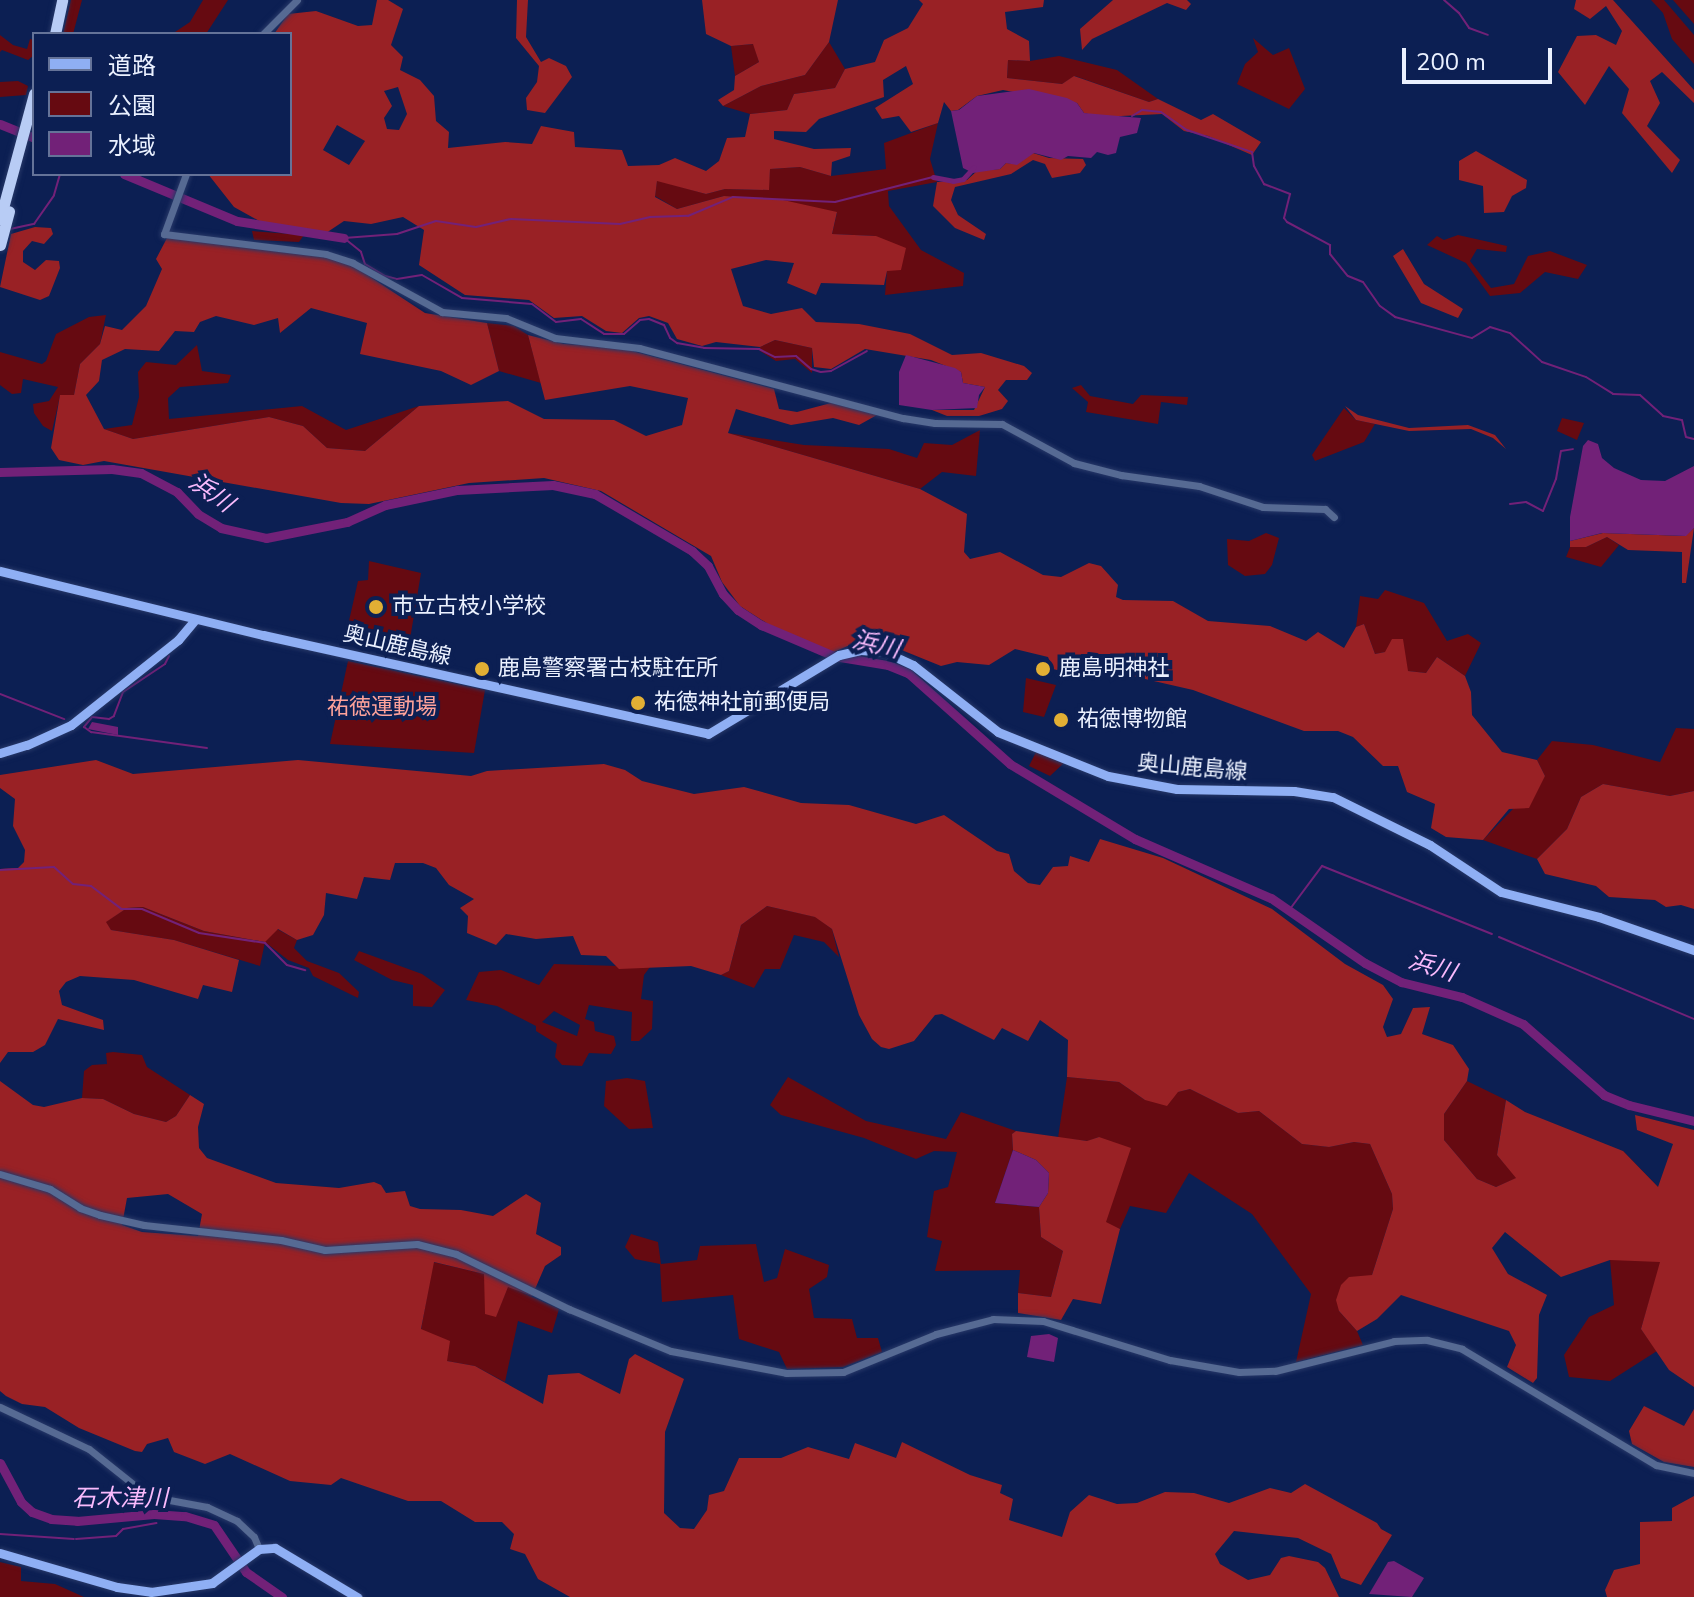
<!DOCTYPE html>
<meta charset="utf-8">
<style>
body{margin:0}
#map{position:relative;width:1694px;height:1597px;overflow:hidden;background:#0c1f53;font-family:"Nunito Sans","Noto Sans JP",sans-serif}
div>[style]{position:absolute}
[style*='--x']{left:calc(var(--x)*1px);top:calc(var(--y)*1px);width:calc(var(--w)*1px);rotate:calc(var(--a)*1deg)}
.green>*{inset:0;background:#660a11}
.forest>*{inset:0;background:#992125}
.water>*{inset:0;background:#722178}
.stream>*{height:2px;margin:-1px;padding:0 1px;transform-origin:1px;border-radius:1px;background:#722178}
.canal>*{height:5px;margin:-2.5px;padding:0 2.5px;transform-origin:2.5px;border-radius:2.5px;background:#722178}
.river>*{height:9px;margin:-4.5px;padding:0 4.5px;transform-origin:4.5px;border-radius:4.5px;background:#722178}
.roads{filter:drop-shadow(0 0 2px #273868) drop-shadow(0 0 2px #273868)}
.minor>*{height:7px;margin:-3.5px;padding:0 3.5px;transform-origin:3.5px;border-radius:3.5px;background:#566a93}
.major>*{height:9px;margin:-4.5px;padding:0 4.5px;transform-origin:4.5px;border-radius:4.5px;background:#8faff4}
.highway>*{height:11px;margin:-5.5px;padding:0 5.5px;transform-origin:5.5px;border-radius:5.5px;background:#b8ccf5}
.dots>*{width:22px;height:22px;translate:-50% -50%;box-sizing:border-box;border:4px solid #0c1f53;border-radius:50%}
span{translate:-50% -50%;white-space:nowrap;text-align:center;line-height:1.15;-webkit-text-stroke:8px #0c1f53;paint-order:stroke}
.poi-label{font-size:22px;color:#ebf1ff}
.left{translate:0 -50%;text-align:left}
.street-label{font-size:22px;color:#ebf1ff}
.park-label{font-size:22px;color:#fea29a}
.water-label{font-size:24px;color:#f9bafc;font-style:italic}
.legend{position:absolute;left:32px;top:32px;width:260px;height:144px;box-sizing:border-box;background:#0c1f53;border:2px solid #657398;margin:0;padding:10px 14px;list-style:none;font-size:24px;color:#ebf1ff}
.legend li{display:flex;align-items:center;gap:16px;height:40px}
.legend b{width:40px;border:2px solid #657398}
.scale{position:absolute;left:1402px;top:48px;width:150px;height:36px;box-sizing:border-box;border:4px solid #ebf1ff;border-top:0;padding-left:10px;font-size:24px;line-height:28px;white-space:nowrap;color:#ebf1ff;-webkit-text-stroke:6px #0c1f53;paint-order:stroke}
</style>
<div id="map">
<div class="green">
<div style="clip-path:polygon(71px 0,82px 0,73px 34px,63px 34px)"></div>
<div style="clip-path:polygon(203px 0,228px 0,206px 34px,172px 34px,190px 22px)"></div>
<div style="clip-path:polygon(1651px 0,1664px 0,1694px 35px,1694px 64px,1672px 39px,1663px 13px)"></div>
<div style="clip-path:polygon(1673px 0,1694px 0,1694px 24px)"></div>
<div style="clip-path:polygon(0 35px,13px 45px,27px 49px,30px 39px,34px 40px,34px 55px,28px 60px,2px 50px,0 52px)"></div>
<div style="clip-path:polygon(1253px 38px,1273px 55px,1289px 48px,1305px 89px,1289px 109px,1237px 84px,1245px 64px,1258px 52px)"></div>
<div style="clip-path:polygon(829px 42px,845px 69px,835px 88px,794px 94px,787px 110px,750px 114px,723px 106px,761px 86px,805px 75px)"></div>
<div style="clip-path:polygon(754px 44px,759px 62px,735px 76px,731px 46px)"></div>
<div style="clip-path:polygon(1059px 56px,1117px 70px,1158px 99px,1149px 102px,1075px 76px,1062px 84px,1007px 78px,1008px 60px,1030px 61px)"></div>
<div style="clip-path:polygon(18px 81px,28px 86px,26px 95px,0 97px,0 82px)"></div>
<div style="clip-path:polygon(938px 123px,930px 159px,937px 182px,888px 191px,889px 206px,921px 250px,964px 273px,963px 286px,885px 295px,887px 270px,876px 236px,832px 234px,837px 213px,724px 196px,677px 209px,655px 196px,657px 180px,706px 194px,725px 189px,768px 190px,770px 169px,800px 167px,831px 176px,886px 169px,884px 143px)"></div>
<div style="clip-path:polygon(252px 231px,304px 235px,299px 242px,254px 240px)"></div>
<div style="clip-path:polygon(1458px 235px,1507px 246px,1506px 252px,1477px 249px,1470px 261px,1491px 288px,1514px 284px,1528px 256px,1550px 251px,1587px 265px,1578px 279px,1545px 272px,1520px 293px,1490px 296px,1466px 263px,1427px 245px,1437px 236px,1444px 240px)"></div>
<div style="clip-path:polygon(106px 315px,100px 344px,80px 364px,74px 395px,60px 396px,52px 431px,43px 426px,34px 413px,33px 404px,49px 401px,58px 387px,23px 379px,21px 393px,12px 394px,0 385px,0 352px,42px 364px,46px 361px,56px 334px,89px 317px)"></div>
<div style="clip-path:polygon(487px 323px,514px 326px,528px 335px,541px 383px,499px 371px)"></div>
<div style="clip-path:polygon(775px 340px,812px 348px,812px 373px,795px 359px,776px 361px,760px 351px,760px 347px)"></div>
<div style="clip-path:polygon(197px 345px,202px 371px,231px 375px,228px 383px,180px 387px,168px 398px,169px 419px,302px 406px,346px 430px,419px 406px,365px 451px,327px 448px,303px 426px,269px 417px,133px 439px,104px 429px,132px 425px,139px 397px,138px 372px,146px 362px,176px 365px)"></div>
<div style="clip-path:polygon(1081px 385px,1090px 396px,1133px 404px,1141px 395px,1188px 397px,1187px 405px,1161px 402px,1158px 424px,1086px 412px,1088px 402px,1072px 388px)"></div>
<div style="clip-path:polygon(1344px 408px,1356px 420px,1375px 424px,1364px 442px,1315px 461px,1312px 455px)"></div>
<div style="clip-path:polygon(1562px 418px,1584px 423px,1577px 440px,1557px 431px)"></div>
<div style="clip-path:polygon(980px 430px,976px 476px,942px 472px,920px 489px,728px 433px,804px 445px,889px 449px,917px 458px,924px 443px,952px 445px)"></div>
<div style="clip-path:polygon(1266px 533px,1279px 538px,1272px 565px,1265px 574px,1245px 576px,1228px 565px,1227px 539px,1249px 541px)"></div>
<div style="clip-path:polygon(1607px 537px,1619px 545px,1601px 567px,1566px 557px,1570px 547px,1586px 547px)"></div>
<div style="clip-path:polygon(369px 561px,421px 573px,407px 657px,344px 643px,358px 581px,368px 580px)"></div>
<div style="clip-path:polygon(1385px 590px,1424px 603px,1447px 641px,1468px 634px,1481px 643px,1465px 676px,1437px 657px,1426px 673px,1408px 671px,1385px 652px,1375px 654px,1364px 624px,1356px 627px,1360px 596px,1378px 599px)"></div>
<div style="clip-path:polygon(348px 661px,485px 690px,474px 753px,330px 744px)"></div>
<div style="clip-path:polygon(1026px 678px,1056px 685px,1044px 717px,1023px 712px)"></div>
<div style="clip-path:polygon(1676px 728px,1694px 729px,1694px 791px,1670px 796px,1603px 784px,1581px 797px,1567px 829px,1537px 859px,1483px 840px,1545px 776px,1537px 760px,1552px 741px,1593px 745px,1660px 762px)"></div>
<div style="clip-path:polygon(1036px 752px,1041px 752px,1065px 762px,1050px 776px,1029px 766px)"></div>
<div style="clip-path:polygon(767px 906px,816px 917px,832px 929px,839px 957px,824px 942px,794px 935px,780px 969px,765px 969px,754px 988px,721px 975px,729px 971px,741px 925px)"></div>
<div style="clip-path:polygon(143px 907px,204px 931px,264px 942px,277px 929px,297px 940px,294px 948px,307px 961px,339px 973px,359px 992px,358px 998px,313px 976px,309px 968px,288px 960px,265px 942px,260px 966px,174px 940px,111px 930px,105px 922px,127px 908px)"></div>
<div style="clip-path:polygon(359px 951px,422px 974px,445px 990px,432px 1007px,413px 1006px,413px 985px,392px 980px,354px 960px)"></div>
<div style="clip-path:polygon(evenodd,554px 964px,650px 967px,644px 975px,641px 999px,653px 1001px,652px 1029px,639px 1041px,631px 1041px,632px 1012px,589px 1005px,585px 1019px,594px 1022px,595px 1031px,614px 1036px,616px 1045px,611px 1054px,589px 1053px,582px 1066px,562px 1065px,555px 1057px,557px 1044px,536px 1031px,536px 1026px,497px 1006px,466px 1000px,479px 972px,501px 970px,539px 985px,554px 964px,554px 1011px,580px 1025px,577px 1036px,542px 1022px,554px 1011px)"></div>
<div style="clip-path:polygon(113px 1052px,142px 1055px,147px 1067px,190px 1095px,176px 1116px,166px 1122px,134px 1114px,103px 1099px,82px 1098px,84px 1071px,92px 1065px,107px 1064px,106px 1053px)"></div>
<div style="clip-path:polygon(788px 1077px,866px 1121px,946px 1139px,961px 1112px,1016px 1131px,1012px 1134px,1013px 1150px,995px 1203px,1039px 1207px,1041px 1237px,1063px 1251px,1051px 1297px,1018px 1293px,1020px 1270px,935px 1271px,942px 1241px,927px 1237px,934px 1191px,948px 1187px,957px 1152px,934px 1151px,916px 1159px,864px 1138px,781px 1115px,770px 1105px)"></div>
<div style="clip-path:polygon(1067px 1077px,1119px 1082px,1145px 1100px,1190px 1089px,1238px 1113px,1259px 1111px,1302px 1144px,1329px 1147px,1354px 1142px,1370px 1144px,1392px 1194px,1393px 1209px,1372px 1275px,1339px 1311px,1357px 1331px,1363px 1345px,1296px 1362px,1311px 1294px,1252px 1214px,1189px 1173px,1166px 1213px,1130px 1206px,1120px 1229px,1105px 1223px,1099px 1137px,1088px 1141px,1058px 1138px)"></div>
<div style="clip-path:polygon(627px 1078px,645px 1081px,653px 1128px,629px 1129px,604px 1106px,606px 1081px)"></div>
<div style="clip-path:polygon(1467px 1081px,1506px 1100px,1497px 1155px,1517px 1178px,1496px 1187px,1477px 1179px,1444px 1140px,1444px 1114px)"></div>
<div style="clip-path:polygon(1623px 1151px,1658px 1187px,1661px 1262px,1641px 1329px,1657px 1351px,1610px 1381px,1569px 1377px,1564px 1355px,1589px 1317px,1614px 1305px,1610px 1260px)"></div>
<div style="clip-path:polygon(631px 1234px,658px 1242px,661px 1264px,697px 1260px,700px 1246px,756px 1244px,764px 1282px,777px 1278px,785px 1249px,829px 1265px,827px 1277px,809px 1289px,814px 1318px,852px 1319px,857px 1338px,878px 1338px,882px 1352px,843px 1367px,787px 1369px,779px 1352px,739px 1339px,733px 1295px,662px 1302px,660px 1264px,635px 1259px,625px 1247px)"></div>
<div style="clip-path:polygon(433px 1262px,484px 1274px,496px 1316px,508px 1286px,559px 1309px,552px 1333px,518px 1321px,505px 1382px,475px 1366px,447px 1361px,421px 1330px)"></div>
<div style="clip-path:polygon(0 1562px,21px 1567px,21px 1581px,55px 1584px,84px 1597px,0 1597px)"></div>
</div>
<div class="forest">
<div style="clip-path:polygon(evenodd,377px 0,388px 0,403px 9px,391px 45px,403px 57px,400px 70px,420px 80px,434px 96px,436px 121px,449px 132px,448px 148px,505px 142px,532px 144px,541px 126px,574px 132px,575px 147px,622px 150px,628px 166px,659px 165px,675px 158px,706px 171px,719px 161px,727px 138px,745px 137px,750px 114px,787px 110px,794px 94px,835px 88px,845px 69px,875px 62px,884px 40px,908px 28px,923px 4px,919px 0,1044px 0,1043px 7px,1005px 12px,1007px 29px,1029px 41px,1030px 61px,1008px 60px,1007px 78px,1062px 84px,1074px 76px,1149px 102px,1158px 99px,1201px 120px,1213px 114px,1261px 142px,1252px 155px,1208px 136px,1184px 131px,1162px 114px,1101px 117px,1084px 113px,1077px 103px,1003px 90px,977px 96px,958px 110px,951px 111px,944px 102px,938px 123px,911px 132px,899px 116px,882px 119px,875px 108px,913px 84px,906px 66px,883px 80px,884px 97px,819px 119px,806px 132px,774px 131px,774px 139px,814px 149px,851px 148px,850px 156px,832px 162px,831px 176px,800px 167px,770px 169px,769px 190px,725px 189px,706px 194px,657px 181px,655px 197px,677px 209px,724px 196px,783px 200px,837px 212px,832px 234px,876px 236px,906px 248px,901px 270px,887px 271px,884px 285px,821px 283px,816px 295px,787px 283px,794px 263px,766px 260px,731px 269px,743px 306px,771px 314px,802px 308px,816px 322px,859px 324px,910px 334px,952px 355px,981px 353px,1024px 366px,1032px 373px,1027px 380px,1006px 380px,998px 390px,1008px 401px,1002px 409px,979px 416px,947px 416px,932px 410px,974px 410px,985px 387px,963px 383px,961px 372px,931px 360px,865px 349px,831px 369px,814px 367px,812px 348px,775px 340px,760px 347px,716px 342px,702px 346px,677px 339px,668px 323px,649px 316px,639px 318px,622px 333px,606px 331px,582px 316px,554px 318px,529px 300px,465px 295px,419px 265px,424px 230px,403px 217px,371px 224px,344px 221px,326px 233px,261px 222px,234px 207px,208px 174px,290px 174px,290px 34px,274px 34px,288px 14px,316px 11px,358px 26px,372px 25px,377px 0,398px 87px,407px 114px,399px 130px,387px 129px,384px 118px,392px 106px,384px 91px,398px 87px,377px 0,337px 125px,365px 141px,349px 165px,323px 150px,337px 125px)"></div>
<div style="clip-path:polygon(517px 0,528px 0,526px 37px,541px 62px,549px 58px,566px 66px,572px 77px,545px 113px,527px 110px,526px 98px,537px 82px,539px 66px,516px 38px)"></div>
<div style="clip-path:polygon(702px 0,838px 0,829px 42px,805px 75px,761px 86px,723px 106px,718px 100px,734px 90px,735px 76px,759px 62px,753px 44px,731px 46px,706px 34px)"></div>
<div style="clip-path:polygon(1113px 0,1187px 0,1191px 4px,1186px 10px,1167px 3px,1092px 39px,1082px 50px,1080px 29px)"></div>
<div style="clip-path:polygon(1576px 0,1613px 0,1694px 90px,1694px 103px,1662px 72px,1650px 81px,1660px 103px,1647px 126px,1680px 160px,1672px 173px,1622px 113px,1629px 89px,1609px 66px,1585px 105px,1558px 72px,1577px 36px,1596px 35px,1616px 45px,1622px 31px,1606px 6px,1590px 19px,1574px 9px)"></div>
<div style="clip-path:polygon(1476px 151px,1527px 180px,1526px 188px,1512px 196px,1504px 212px,1484px 213px,1483px 186px,1459px 180px,1459px 161px)"></div>
<div style="clip-path:polygon(1033px 153px,1049px 158px,1083px 159px,1086px 165px,1080px 173px,1052px 178px,1045px 164px,1033px 160px,1011px 174px,955px 187px,951px 200px,958px 215px,986px 234px,984px 240px,955px 228px,933px 206px,937px 182px,967px 180px,977px 171px,1000px 169px,1006px 163px,1017px 164px)"></div>
<div style="clip-path:polygon(35px 227px,51px 228px,53px 234px,44px 244px,32px 241px,23px 251px,23px 262px,35px 270px,46px 260px,59px 261px,60px 268px,49px 296px,40px 300px,0 287px,11px 234px)"></div>
<div style="clip-path:polygon(167px 238px,340px 257px,425px 313px,487px 323px,499px 371px,471px 385px,441px 371px,360px 354px,367px 323px,311px 308px,280px 333px,278px 318px,254px 325px,216px 316px,200px 322px,194px 332px,175px 331px,159px 351px,125px 349px,102px 360px,99px 381px,86px 395px,104px 429px,133px 439px,269px 417px,303px 426px,327px 448px,365px 451px,419px 406px,508px 401px,544px 419px,614px 420px,646px 436px,682px 425px,688px 398px,630px 386px,545px 400px,528px 335px,564px 344px,617px 347px,774px 389px,779px 409px,797px 412px,831px 403px,877px 415px,859px 425px,833px 418px,791px 425px,736px 409px,728px 433px,920px 489px,967px 514px,964px 552px,970px 559px,1000px 552px,1043px 575px,1061px 577px,1089px 563px,1101px 566px,1118px 585px,1116px 597px,1123px 600px,1173px 601px,1208px 621px,1270px 626px,1306px 641px,1318px 632px,1344px 648px,1356px 627px,1364px 624px,1375px 654px,1385px 652px,1392px 639px,1403px 639px,1408px 671px,1426px 673px,1437px 657px,1465px 676px,1471px 692px,1472px 715px,1502px 752px,1537px 760px,1545px 776px,1529px 808px,1509px 809px,1483px 840px,1446px 837px,1431px 828px,1435px 804px,1407px 792px,1398px 766px,1383px 766px,1353px 737px,1338px 731px,1304px 731px,1193px 690px,1097px 668px,1065px 672px,1053px 669px,1048px 657px,1015px 649px,989px 665px,957px 662px,941px 666px,894px 647px,873px 643px,850px 645px,834px 652px,779px 631px,740px 606px,722px 582px,711px 556px,601px 491px,544px 478px,469px 483px,369px 504px,341px 503px,104px 461px,83px 465px,59px 460px,51px 448px,60px 395px,74px 395px,80px 364px,100px 344px,105px 326px,122px 330px,146px 306px,162px 269px,156px 259px)"></div>
<div style="clip-path:polygon(1403px 249px,1424px 284px,1463px 309px,1458px 318px,1421px 303px,1393px 256px)"></div>
<div style="clip-path:polygon(1345px 406px,1358px 415px,1409px 428px,1468px 425px,1495px 435px,1506px 449px,1493px 438px,1471px 429px,1409px 431px,1356px 420px)"></div>
<div style="clip-path:polygon(1694px 528px,1686px 583px,1682px 583px,1682px 552px,1628px 550px,1607px 537px,1586px 547px,1570px 547px,1570px 541px,1603px 533px,1685px 536px)"></div>
<div style="clip-path:polygon(96px 760px,133px 774px,298px 760px,471px 776px,487px 771px,604px 764px,625px 770px,642px 781px,694px 794px,744px 787px,801px 803px,849px 805px,916px 824px,944px 815px,997px 851px,1009px 854px,1014px 871px,1028px 883px,1040px 885px,1053px 867px,1068px 866px,1070px 856px,1089px 862px,1100px 839px,1163px 858px,1272px 909px,1345px 964px,1383px 985px,1393px 999px,1383px 1027px,1387px 1037px,1401px 1034px,1413px 1008px,1430px 1007px,1422px 1034px,1453px 1045px,1469px 1069px,1467px 1081px,1444px 1114px,1444px 1140px,1477px 1179px,1496px 1187px,1516px 1178px,1497px 1155px,1506px 1100px,1525px 1112px,1623px 1151px,1658px 1187px,1673px 1144px,1637px 1130px,1635px 1115px,1694px 1130px,1694px 1387px,1669px 1370px,1641px 1329px,1660px 1262px,1610px 1260px,1561px 1277px,1505px 1232px,1492px 1248px,1508px 1274px,1547px 1295px,1539px 1315px,1537px 1378px,1533px 1383px,1507px 1367px,1516px 1345px,1509px 1331px,1401px 1295px,1377px 1319px,1357px 1331px,1339px 1311px,1336px 1300px,1341px 1285px,1349px 1277px,1372px 1275px,1393px 1209px,1392px 1194px,1370px 1144px,1354px 1142px,1329px 1147px,1302px 1144px,1259px 1111px,1238px 1113px,1190px 1089px,1178px 1092px,1167px 1106px,1145px 1100px,1119px 1082px,1067px 1077px,1068px 1040px,1040px 1020px,1028px 1041px,1002px 1028px,994px 1040px,942px 1014px,935px 1015px,914px 1041px,889px 1049px,881px 1047px,872px 1039px,859px 1015px,832px 929px,815px 917px,767px 906px,741px 925px,729px 971px,721px 975px,691px 966px,619px 969px,606px 956px,581px 955px,573px 936px,536px 939px,506px 934px,496px 945px,467px 933px,468px 916px,460px 908px,474px 899px,449px 885px,436px 868px,423px 863px,395px 863px,390px 880px,364px 877px,357px 899px,326px 893px,324px 915px,313px 935px,297px 940px,278px 929px,265px 942px,204px 931px,143px 907px,127px 908px,106px 922px,111px 930px,174px 940px,239px 960px,232px 992px,203px 985px,198px 999px,134px 980px,80px 976px,66px 982px,59px 991px,62px 1005px,103px 1020px,104px 1030px,58px 1019px,45px 1045px,33px 1052px,8px 1052px,0 1063px,0 869px,18px 868px,24px 862px,25px 850px,13px 826px,15px 799px,0 788px,0 775px)"></div>
<div style="clip-path:polygon(1603px 784px,1670px 796px,1694px 791px,1694px 909px,1681px 905px,1666px 907px,1655px 900px,1609px 897px,1596px 886px,1545px 874px,1537px 859px,1567px 829px,1581px 797px)"></div>
<div style="clip-path:polygon(evenodd,0 1081px,33px 1105px,44px 1107px,82px 1098px,103px 1099px,134px 1114px,166px 1122px,176px 1116px,190px 1095px,204px 1104px,198px 1127px,199px 1148px,207px 1158px,276px 1183px,339px 1188px,374px 1182px,381px 1185px,386px 1193px,405px 1191px,410px 1206px,420px 1209px,461px 1210px,493px 1216px,526px 1194px,541px 1203px,536px 1234px,561px 1247px,561px 1255px,545px 1266px,532px 1296px,508px 1287px,496px 1317px,485px 1314px,484px 1274px,434px 1262px,421px 1329px,450px 1341px,447px 1361px,475px 1366px,543px 1404px,548px 1375px,579px 1373px,620px 1394px,629px 1359px,635px 1354px,684px 1379px,665px 1432px,664px 1513px,680px 1528px,694px 1529px,707px 1510px,709px 1495px,724px 1491px,739px 1458px,781px 1458px,808px 1447px,849px 1459px,855px 1443px,896px 1458px,902px 1442px,970px 1475px,1002px 1485px,1000px 1493px,1013px 1499px,1009px 1520px,1062px 1537px,1070px 1512px,1089px 1495px,1117px 1504px,1137px 1503px,1165px 1492px,1194px 1493px,1229px 1503px,1270px 1488px,1291px 1493px,1305px 1484px,1377px 1523px,1381px 1529px,1392px 1535px,1361px 1585px,1341px 1578px,1331px 1554px,1298px 1538px,1234px 1531px,1215px 1554px,1220px 1564px,1248px 1580px,1270px 1575px,1281px 1558px,1289px 1556px,1318px 1562px,1325px 1568px,1339px 1597px,570px 1597px,538px 1579px,525px 1554px,510px 1549px,514px 1534px,502px 1522px,475px 1522px,441px 1501px,408px 1501px,341px 1478px,331px 1485px,290px 1481px,230px 1454px,205px 1464px,174px 1452px,168px 1438px,147px 1444px,142px 1452px,135px 1451px,79px 1428px,45px 1407px,22px 1404px,6px 1396px,0 1391px,0 1081px,168px 1194px,202px 1214px,198px 1236px,142px 1232px,122px 1225px,127px 1198px,168px 1194px)"></div>
<div style="clip-path:polygon(1016px 1131px,1087px 1141px,1099px 1137px,1131px 1148px,1106px 1222px,1120px 1229px,1101px 1304px,1073px 1299px,1061px 1320px,1018px 1313px,1018px 1293px,1051px 1297px,1063px 1251px,1041px 1237px,1039px 1207px,1048px 1193px,1049px 1173px,1036px 1160px,1013px 1150px,1012px 1134px)"></div>
<div style="clip-path:polygon(1644px 1406px,1684px 1426px,1694px 1409px,1694px 1467px,1664px 1462px,1632px 1444px,1629px 1431px)"></div>
<div style="clip-path:polygon(1694px 1496px,1694px 1597px,1607px 1597px,1605px 1590px,1614px 1570px,1640px 1564px,1640px 1522px,1672px 1521px,1672px 1508px)"></div>
</div>
<div class="water">
<div style="clip-path:polygon(1029px 89px,1067px 98px,1077px 103px,1084px 113px,1141px 118px,1137px 133px,1120px 137px,1116px 153px,1108px 155px,1097px 152px,1091px 158px,1068px 156px,1061px 160px,1034px 153px,1017px 165px,1006px 163px,1000px 169px,973px 173px,963px 168px,951px 111px,959px 110px,977px 96px)"></div>
<div style="clip-path:polygon(906px 355px,955px 368px,961px 372px,963px 383px,985px 387px,979px 395px,977px 408px,932px 410px,899px 405px,899px 372px)"></div>
<div style="clip-path:polygon(1588px 440px,1598px 444px,1602px 458px,1614px 468px,1641px 480px,1665px 481px,1694px 466px,1694px 528px,1686px 536px,1602px 533px,1570px 541px,1570px 517px,1583px 446px)"></div>
<div style="clip-path:polygon(92px 722px,118px 727px,118px 735px,88px 729px)"></div>
<div style="clip-path:polygon(1013px 1150px,1036px 1160px,1049px 1173px,1048px 1193px,1039px 1207px,995px 1203px)"></div>
<div style="clip-path:polygon(1049px 1334px,1058px 1338px,1054px 1362px,1027px 1357px,1031px 1336px)"></div>
<div style="clip-path:polygon(1394px 1561px,1424px 1578px,1412px 1597px,1369px 1594px,1388px 1562px)"></div>
</div>
<div class="stream">
<div style="--x:1444;--y:0;--w:20;--a:41"></div>
<div style="--x:1459;--y:13;--w:18;--a:56"></div>
<div style="--x:1469;--y:28;--w:20;--a:20"></div>
<div style="--x:1132;--y:116;--w:12;--a:-31"></div>
<div style="--x:1142;--y:110;--w:19;--a:6"></div>
<div style="--x:1161;--y:112;--w:32;--a:35"></div>
<div style="--x:1187;--y:130;--w:69;--a:18.7"></div>
<div style="--x:1252;--y:152;--w:14;--a:82"></div>
<div style="--x:1254;--y:166;--w:21;--a:61"></div>
<div style="--x:1264;--y:184;--w:28;--a:21"></div>
<div style="--x:1290;--y:194;--w:25;--a:104"></div>
<div style="--x:1284;--y:218;--w:5;--a:53"></div>
<div style="--x:1287;--y:222;--w:49;--a:28.1"></div>
<div style="--x:1330;--y:245;--w:9;--a:90"></div>
<div style="--x:1330;--y:254;--w:28;--a:51"></div>
<div style="--x:1348;--y:276;--w:16;--a:22"></div>
<div style="--x:1363;--y:282;--w:29;--a:55"></div>
<div style="--x:1380;--y:306;--w:19;--a:36"></div>
<div style="--x:1395;--y:317;--w:80;--a:15.3"></div>
<div style="--x:1472;--y:338;--w:21;--a:-31"></div>
<div style="--x:1490;--y:327;--w:21;--a:17"></div>
<div style="--x:1510;--y:333;--w:43;--a:42.2"></div>
<div style="--x:1542;--y:362;--w:46;--a:18.8"></div>
<div style="--x:1586;--y:377;--w:32;--a:32"></div>
<div style="--x:1613;--y:394;--w:27;--a:2"></div>
<div style="--x:1640;--y:395;--w:31;--a:42"></div>
<div style="--x:1663;--y:416;--w:19;--a:12"></div>
<div style="--x:1682;--y:420;--w:17;--a:77"></div>
<div style="--x:1686;--y:437;--w:8;--a:14"></div>
<div style="--x:10;--y:229;--w:25;--a:-12"></div>
<div style="--x:34;--y:224;--w:35;--a:-55"></div>
<div style="--x:54;--y:195;--w:22;--a:-74"></div>
<div style="--x:344;--y:238;--w:53;--a:-4.3"></div>
<div style="--x:397;--y:234;--w:41;--a:-18.4"></div>
<div style="--x:436;--y:221;--w:40;--a:8.5"></div>
<div style="--x:476;--y:227;--w:36;--a:-13"></div>
<div style="--x:511;--y:219;--w:109;--a:2.6"></div>
<div style="--x:620;--y:224;--w:31;--a:-13"></div>
<div style="--x:650;--y:217;--w:38;--a:-2"></div>
<div style="--x:688;--y:216;--w:49;--a:-22.9"></div>
<div style="--x:733;--y:197;--w:102;--a:2.8"></div>
<div style="--x:835;--y:202;--w:101;--a:-14.3"></div>
<div style="--x:344;--y:238;--w:22;--a:39"></div>
<div style="--x:361;--y:252;--w:13;--a:72"></div>
<div style="--x:365;--y:264;--w:23;--a:31"></div>
<div style="--x:385;--y:276;--w:12;--a:14"></div>
<div style="--x:397;--y:279;--w:25;--a:-9"></div>
<div style="--x:422;--y:275;--w:46;--a:29.9"></div>
<div style="--x:462;--y:298;--w:70;--a:4.9"></div>
<div style="--x:532;--y:304;--w:30;--a:37"></div>
<div style="--x:556;--y:322;--w:25;--a:-7"></div>
<div style="--x:581;--y:319;--w:27;--a:33"></div>
<div style="--x:604;--y:334;--w:20;--a:0"></div>
<div style="--x:624;--y:334;--w:21;--a:-41"></div>
<div style="--x:640;--y:320;--w:9;--a:-6"></div>
<div style="--x:649;--y:319;--w:16;--a:22"></div>
<div style="--x:664;--y:325;--w:14;--a:65"></div>
<div style="--x:670;--y:338;--w:9;--a:36"></div>
<div style="--x:677;--y:343;--w:27;--a:10"></div>
<div style="--x:704;--y:348;--w:55;--a:1"></div>
<div style="--x:759;--y:349;--w:18;--a:27"></div>
<div style="--x:775;--y:357;--w:21;--a:-3"></div>
<div style="--x:796;--y:356;--w:20;--a:41"></div>
<div style="--x:811;--y:369;--w:10;--a:17"></div>
<div style="--x:821;--y:372;--w:10;--a:-6"></div>
<div style="--x:831;--y:371;--w:41;--a:-29.1"></div>
<div style="--x:1510;--y:504;--w:16;--a:-7"></div>
<div style="--x:1526;--y:502;--w:19;--a:28"></div>
<div style="--x:1543;--y:511;--w:35;--a:-68"></div>
<div style="--x:1556;--y:479;--w:28;--a:-80"></div>
<div style="--x:1561;--y:451;--w:12;--a:-9"></div>
<div style="--x:169;--y:656;--w:9;--a:117"></div>
<div style="--x:165;--y:664;--w:50;--a:146.3"></div>
<div style="--x:123;--y:692;--w:26;--a:111"></div>
<div style="--x:114;--y:716;--w:6;--a:149"></div>
<div style="--x:109;--y:719;--w:17;--a:-173"></div>
<div style="--x:92;--y:717;--w:13;--a:129"></div>
<div style="--x:84;--y:727;--w:9;--a:36"></div>
<div style="--x:91;--y:732;--w:117;--a:7.9"></div>
<div style="--x:0;--y:694;--w:69;--a:21.3"></div>
<div style="--x:0;--y:870;--w:54;--a:-3.2"></div>
<div style="--x:54;--y:867;--w:25;--a:42"></div>
<div style="--x:73;--y:884;--w:18;--a:6"></div>
<div style="--x:91;--y:886;--w:38;--a:37"></div>
<div style="--x:121;--y:909;--w:21;--a:0"></div>
<div style="--x:142;--y:909;--w:62;--a:22.8"></div>
<div style="--x:199;--y:933;--w:67;--a:8.6"></div>
<div style="--x:265;--y:943;--w:31;--a:45"></div>
<div style="--x:287;--y:965;--w:19;--a:16"></div>
<div style="--x:1290;--y:909;--w:54;--a:-53.3"></div>
<div style="--x:1322;--y:866;--w:183;--a:21.8"></div>
<div style="--x:1499;--y:937;--w:212;--a:22.8"></div>
<div style="--x:0;--y:1534;--w:74;--a:3.9"></div>
<div style="--x:76;--y:1539;--w:40;--a:-4.3"></div>
<div style="--x:116;--y:1536;--w:10;--a:-45"></div>
<div style="--x:123;--y:1529;--w:34;--a:-10"></div>
</div>
<div class="canal">
<div style="--x:933;--y:177;--w:20;--a:11"></div>
<div style="--x:953;--y:181;--w:10;--a:-11"></div>
<div style="--x:963;--y:179;--w:16;--a:-47"></div>
</div>
<div class="river">
<div style="--x:0;--y:124;--w:37;--a:22"></div>
<div style="--x:124;--y:174;--w:122;--a:22.6"></div>
<div style="--x:237;--y:221;--w:108;--a:9"></div>
<div style="--x:0;--y:472;--w:112;--a:-1.5"></div>
<div style="--x:112;--y:469;--w:29;--a:8"></div>
<div style="--x:141;--y:473;--w:41;--a:27.8"></div>
<div style="--x:177;--y:492;--w:30;--a:46"></div>
<div style="--x:198;--y:514;--w:27;--a:31"></div>
<div style="--x:221;--y:528;--w:46;--a:12.5"></div>
<div style="--x:266;--y:538;--w:83;--a:-11.2"></div>
<div style="--x:347;--y:522;--w:42;--a:-24.1"></div>
<div style="--x:385;--y:505;--w:74;--a:-11.8"></div>
<div style="--x:457;--y:490;--w:96;--a:-3"></div>
<div style="--x:553;--y:485;--w:43;--a:12.1"></div>
<div style="--x:595;--y:494;--w:113;--a:30.4"></div>
<div style="--x:692;--y:551;--w:22;--a:43"></div>
<div style="--x:708;--y:566;--w:32;--a:62"></div>
<div style="--x:723;--y:594;--w:22;--a:47"></div>
<div style="--x:738;--y:610;--w:27;--a:33"></div>
<div style="--x:761;--y:625;--w:79;--a:23"></div>
<div style="--x:834;--y:656;--w:55;--a:9.5"></div>
<div style="--x:888;--y:665;--w:22;--a:22"></div>
<div style="--x:908;--y:673;--w:137;--a:41.7"></div>
<div style="--x:1010;--y:764;--w:146;--a:31"></div>
<div style="--x:1135;--y:839;--w:148;--a:23.5"></div>
<div style="--x:1271;--y:898;--w:114;--a:34.7"></div>
<div style="--x:1365;--y:963;--w:41;--a:27.8"></div>
<div style="--x:1401;--y:982;--w:63;--a:13.8"></div>
<div style="--x:1462;--y:997;--w:67;--a:23.9"></div>
<div style="--x:1523;--y:1024;--w:108;--a:41.2"></div>
<div style="--x:1604;--y:1095;--w:27;--a:22"></div>
<div style="--x:1629;--y:1105;--w:67;--a:13.8"></div>
<div style="--x:0;--y:1463;--w:44;--a:61.7"></div>
<div style="--x:21;--y:1502;--w:15;--a:42"></div>
<div style="--x:32;--y:1512;--w:20;--a:20"></div>
<div style="--x:51;--y:1519;--w:26;--a:4"></div>
<div style="--x:77;--y:1521;--w:77;--a:-5.2"></div>
<div style="--x:154;--y:1514;--w:31;--a:4"></div>
<div style="--x:185;--y:1516;--w:30;--a:17"></div>
<div style="--x:214;--y:1525;--w:57;--a:55.8"></div>
<div style="--x:246;--y:1572;--w:44;--a:34.8"></div>
</div>
<div class="roads">
<div class="minor">
<div style="--x:263;--y:34;--w:48;--a:-45"></div>
<div style="--x:186;--y:174;--w:64;--a:110.1"></div>
<div style="--x:164;--y:234;--w:163;--a:7"></div>
<div style="--x:326;--y:254;--w:28;--a:18"></div>
<div style="--x:353;--y:263;--w:102;--a:28.8"></div>
<div style="--x:442;--y:312;--w:64;--a:5.4"></div>
<div style="--x:506;--y:318;--w:53;--a:22.2"></div>
<div style="--x:555;--y:338;--w:85;--a:6.8"></div>
<div style="--x:639;--y:348;--w:273;--a:14.9"></div>
<div style="--x:903;--y:418;--w:32;--a:9"></div>
<div style="--x:935;--y:423;--w:67;--a:0.9"></div>
<div style="--x:1002;--y:424;--w:82;--a:28.4"></div>
<div style="--x:1074;--y:463;--w:49;--a:14.3"></div>
<div style="--x:1121;--y:475;--w:79;--a:8"></div>
<div style="--x:1199;--y:486;--w:67;--a:18.2"></div>
<div style="--x:1263;--y:507;--w:62;--a:1.8"></div>
<div style="--x:1325;--y:509;--w:12;--a:42"></div>
<div style="--x:0;--y:1174;--w:52;--a:16.7"></div>
<div style="--x:50;--y:1189;--w:36;--a:32"></div>
<div style="--x:80;--y:1208;--w:21;--a:19"></div>
<div style="--x:100;--y:1215;--w:45;--a:12.8"></div>
<div style="--x:144;--y:1225;--w:138;--a:6.2"></div>
<div style="--x:281;--y:1240;--w:45;--a:12.8"></div>
<div style="--x:325;--y:1250;--w:92;--a:-3.7"></div>
<div style="--x:417;--y:1244;--w:40;--a:14.4"></div>
<div style="--x:456;--y:1254;--w:126;--a:26"></div>
<div style="--x:569;--y:1309;--w:110;--a:22.4"></div>
<div style="--x:671;--y:1351;--w:117;--a:10.8"></div>
<div style="--x:786;--y:1373;--w:57;--a:-1"></div>
<div style="--x:843;--y:1372;--w:100;--a:-22.2"></div>
<div style="--x:936;--y:1334;--w:59;--a:-14.7"></div>
<div style="--x:993;--y:1319;--w:50;--a:2.3"></div>
<div style="--x:1043;--y:1321;--w:133;--a:17.1"></div>
<div style="--x:1170;--y:1360;--w:70;--a:9.9"></div>
<div style="--x:1239;--y:1372;--w:36;--a:-2"></div>
<div style="--x:1275;--y:1371;--w:123;--a:-14.1"></div>
<div style="--x:1394;--y:1341;--w:33;--a:-2"></div>
<div style="--x:1427;--y:1340;--w:36;--a:14"></div>
<div style="--x:1462;--y:1349;--w:226;--a:30.9"></div>
<div style="--x:1656;--y:1465;--w:39;--a:12"></div>
<div style="--x:0;--y:1407;--w:98;--a:25.3"></div>
<div style="--x:89;--y:1449;--w:75;--a:38.5"></div>
<div style="--x:148;--y:1496;--w:60;--a:10.6"></div>
<div style="--x:207;--y:1507;--w:33;--a:25"></div>
<div style="--x:237;--y:1521;--w:23;--a:43"></div>
<div style="--x:254;--y:1537;--w:13;--a:67"></div>
</div>
<div class="major">
<div style="--x:0;--y:571;--w:271;--a:13.7"></div>
<div style="--x:263;--y:635;--w:456;--a:12.5"></div>
<div style="--x:708;--y:734;--w:153;--a:-31.1"></div>
<div style="--x:839;--y:655;--w:23;--a:-13"></div>
<div style="--x:861;--y:650;--w:24;--a:5"></div>
<div style="--x:885;--y:652;--w:31;--a:25"></div>
<div style="--x:913;--y:665;--w:108;--a:38.2"></div>
<div style="--x:998;--y:732;--w:118;--a:21.8"></div>
<div style="--x:1108;--y:776;--w:70;--a:10.7"></div>
<div style="--x:1177;--y:789;--w:117;--a:1"></div>
<div style="--x:1294;--y:791;--w:39;--a:9"></div>
<div style="--x:1333;--y:797;--w:108;--a:26.3"></div>
<div style="--x:1430;--y:845;--w:85;--a:33.5"></div>
<div style="--x:1501;--y:892;--w:101;--a:14.3"></div>
<div style="--x:1599;--y:917;--w:101;--a:19.2"></div>
<div style="--x:0;--y:753;--w:28;--a:-17"></div>
<div style="--x:27;--y:745;--w:48;--a:-24.4"></div>
<div style="--x:71;--y:725;--w:137;--a:-38.5"></div>
<div style="--x:178;--y:640;--w:26;--a:-50"></div>
<div style="--x:0;--y:1553;--w:122;--a:16.2"></div>
<div style="--x:117;--y:1587;--w:34;--a:8"></div>
<div style="--x:151;--y:1592;--w:62;--a:-8.4"></div>
<div style="--x:212;--y:1583;--w:58;--a:-35.9"></div>
<div style="--x:259;--y:1549;--w:16;--a:-4"></div>
<div style="--x:275;--y:1548;--w:96;--a:30.9"></div>
</div>
<div class="highway">
<div style="--x:55;--y:34;--w:35;--a:-78"></div>
<div style="--x:0;--y:219;--w:130;--a:-74.8"></div>
<div style="--x:0;--y:245;--w:35;--a:-75"></div>
</div>
</div>
<div class="dots">
<div style="left:376px;top:607px;background:#e2af34"></div>
<div style="left:482px;top:669px;background:#e2af34"></div>
<div style="left:1043px;top:669px;background:#e2af34"></div>
<div style="left:638px;top:703px;background:#e2af34"></div>
<div style="left:1061px;top:720px;background:#e2af34"></div>
</div>
<div class="poi-label">
<span class="left" style="left:392px;top:607px">市立古枝小学校</span>
<span class="left" style="left:498px;top:669px">鹿島警察署古枝駐在所</span>
<span class="left" style="left:1059px;top:669px">鹿島明神社</span>
<span class="left" style="left:654px;top:703px">祐徳神社前郵便局</span>
<span class="left" style="left:1077px;top:720px">祐徳博物館</span>
</div>
<div class="street-label">
<span style="left:397px;top:646px;rotate:13deg">奥山鹿島線</span>
<span style="left:1192px;top:768px;rotate:5deg">奥山鹿島線</span>
</div>
<div class="park-label">
<span style="left:382px;top:708px">祐徳運動場</span>
</div>
<div class="water-label">
<span style="left:211px;top:493px;rotate:35deg">浜川</span>
<span style="left:876px;top:645px;rotate:13deg">浜川</span>
<span style="left:1432px;top:967px;rotate:17deg">浜川</span>
<span style="left:120px;top:1499px">石木津川</span>
</div>
<ul class="legend">
<li><b style="height:10px;background:#8faff4"></b>道路</li>
<li><b style="height:22px;background:#660a11"></b>公園</li>
<li><b style="height:22px;background:#722178"></b>水域</li>
</ul>
<div class="scale">200 m</div>
</div>
